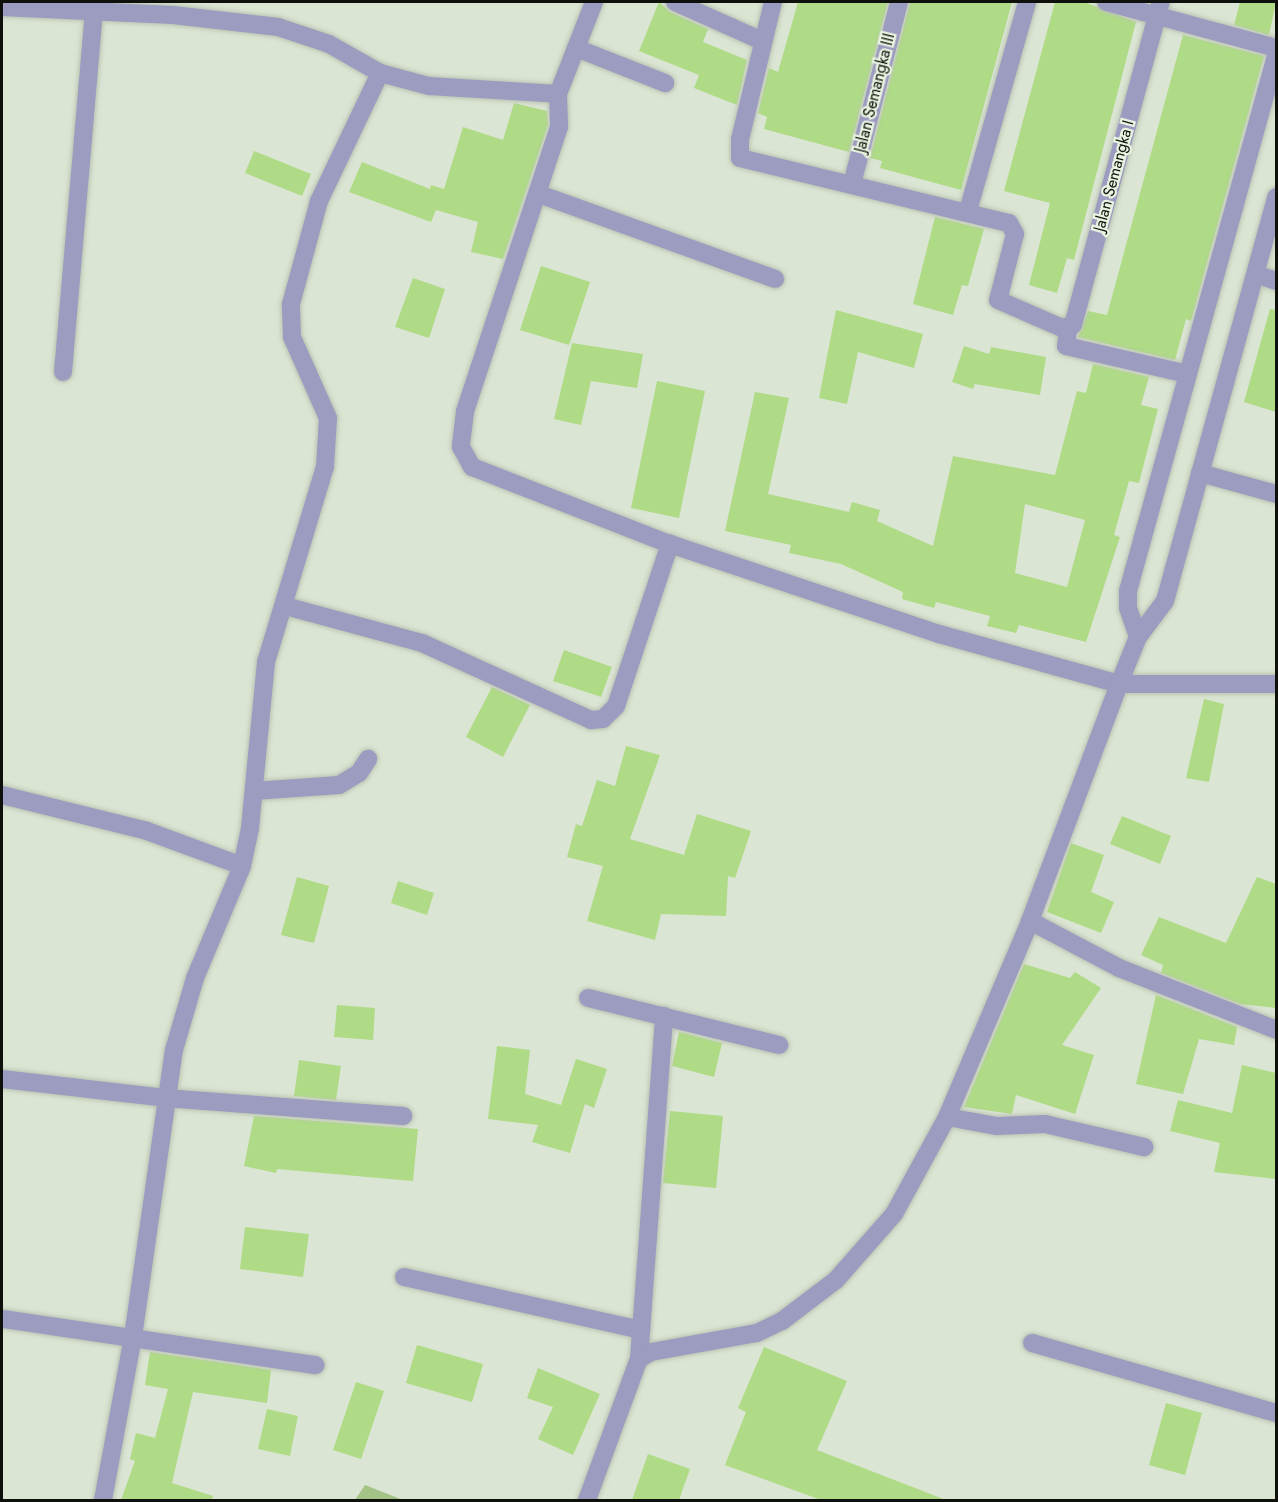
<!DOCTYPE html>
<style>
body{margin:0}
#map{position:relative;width:1278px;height:1502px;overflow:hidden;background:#dbe5d3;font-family:Jost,sans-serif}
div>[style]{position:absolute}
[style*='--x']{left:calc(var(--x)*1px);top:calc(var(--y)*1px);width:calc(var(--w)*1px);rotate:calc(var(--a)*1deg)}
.green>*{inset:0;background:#a4c387}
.building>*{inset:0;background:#afdb86}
.roads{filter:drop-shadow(0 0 2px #bac3b3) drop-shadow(0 0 2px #bac3b3)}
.minor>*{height:18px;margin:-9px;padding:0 9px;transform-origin:9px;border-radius:9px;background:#9c9bc0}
span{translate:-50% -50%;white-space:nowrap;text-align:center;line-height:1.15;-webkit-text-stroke:4.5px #e8f3e0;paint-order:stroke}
.street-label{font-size:16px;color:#0e110b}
.frame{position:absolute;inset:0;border:3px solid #0e110b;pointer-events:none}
</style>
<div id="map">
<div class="green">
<div style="clip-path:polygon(365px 1485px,403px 1500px,355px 1500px)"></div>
</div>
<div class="building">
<div style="clip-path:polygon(659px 2px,670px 12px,708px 29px,703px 42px,747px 60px,737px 105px,694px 88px,699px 75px,639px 51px)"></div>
<div style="clip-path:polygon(798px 2px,888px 2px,849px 152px,764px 129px,767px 117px,758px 113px,769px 68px,778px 72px)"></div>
<div style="clip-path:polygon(910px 2px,1012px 2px,961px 190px,880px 168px,882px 161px,870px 158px)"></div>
<div style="clip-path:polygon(1055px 2px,1084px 2px,1136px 22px,1074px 260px,1067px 258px,1057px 293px,1029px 285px,1050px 203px,1004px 191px)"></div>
<div style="clip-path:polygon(1240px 2px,1276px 2px,1269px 35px,1234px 25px)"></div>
<div style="clip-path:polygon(1183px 35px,1264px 56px,1191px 321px,1186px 319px,1175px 360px,1078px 337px,1088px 311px,1107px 315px)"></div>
<div style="clip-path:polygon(514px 103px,547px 111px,548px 125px,503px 259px,471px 252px,478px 222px,436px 210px,431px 222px,349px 192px,362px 162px,430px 189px,431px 185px,444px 189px,463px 127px,503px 140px)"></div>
<div style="clip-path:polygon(254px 151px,311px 174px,302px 196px,245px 173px)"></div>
<div style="clip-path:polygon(935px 217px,984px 229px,968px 286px,962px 285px,953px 315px,913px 304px)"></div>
<div style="clip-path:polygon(541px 266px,590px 282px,569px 345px,520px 330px)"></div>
<div style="clip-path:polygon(413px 278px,445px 289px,429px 338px,395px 327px)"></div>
<div style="clip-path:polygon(1270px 309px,1276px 310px,1276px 412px,1244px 402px)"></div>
<div style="clip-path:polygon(836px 310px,923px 334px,914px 368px,858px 352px,847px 404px,819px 398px)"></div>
<div style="clip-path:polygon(572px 343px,643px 354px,637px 388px,591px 381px,581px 425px,554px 419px)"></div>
<div style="clip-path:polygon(964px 346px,989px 354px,991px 347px,1046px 357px,1040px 395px,975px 384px,973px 389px,952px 382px)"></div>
<div style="clip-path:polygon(evenodd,1093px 364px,1149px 377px,1141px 405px,1158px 409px,1139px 483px,1129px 481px,1114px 535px,1120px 537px,1086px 642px,1019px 625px,1016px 633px,987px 626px,990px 616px,936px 602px,934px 608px,902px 599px,903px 592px,841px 564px,789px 553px,791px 545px,725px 531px,755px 392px,789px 398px,768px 494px,849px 512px,852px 502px,880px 510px,877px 521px,933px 546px,953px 456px,1055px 475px,1077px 391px,1086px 393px,1093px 364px,1025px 504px,1085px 520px,1067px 587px,1015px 573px,1025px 504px)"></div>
<div style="clip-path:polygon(657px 381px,705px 391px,679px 518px,631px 508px)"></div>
<div style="clip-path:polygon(564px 650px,612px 667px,601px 697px,553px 681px)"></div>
<div style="clip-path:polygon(492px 687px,530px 705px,503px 757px,466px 737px)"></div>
<div style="clip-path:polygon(1204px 699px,1224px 704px,1209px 782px,1186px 778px)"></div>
<div style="clip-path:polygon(626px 746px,660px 755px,630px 839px,684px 855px,697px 814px,751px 831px,735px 878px,728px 876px,726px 916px,661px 914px,655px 940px,587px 921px,603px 866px,567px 857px,576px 824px,582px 826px,597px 780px,615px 786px)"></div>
<div style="clip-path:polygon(1122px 816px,1171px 836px,1160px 864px,1110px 844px)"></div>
<div style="clip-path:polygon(1071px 843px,1104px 855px,1091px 892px,1114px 902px,1101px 933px,1047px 912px)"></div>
<div style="clip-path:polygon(297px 877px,329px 886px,314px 943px,281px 935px)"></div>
<div style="clip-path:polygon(1257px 877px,1276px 884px,1276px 1008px,1240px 1004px,1161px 973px,1163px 965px,1141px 955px,1159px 917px,1226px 943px)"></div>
<div style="clip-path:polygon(398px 881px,434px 893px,427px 915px,391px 903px)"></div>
<div style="clip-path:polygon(1024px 964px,1070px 978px,1075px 972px,1101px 988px,1062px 1045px,1094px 1055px,1075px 1114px,1016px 1095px,1012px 1114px,964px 1107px)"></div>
<div style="clip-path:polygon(1156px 995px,1237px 1027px,1234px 1045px,1199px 1039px,1183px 1094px,1136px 1084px)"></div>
<div style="clip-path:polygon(337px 1005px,375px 1008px,373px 1040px,334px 1037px)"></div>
<div style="clip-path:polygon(679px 1032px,722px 1043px,714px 1077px,672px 1066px)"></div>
<div style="clip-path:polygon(497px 1046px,530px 1050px,525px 1094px,561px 1105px,576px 1059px,607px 1069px,594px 1108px,585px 1104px,570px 1153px,532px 1142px,538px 1125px,488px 1119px)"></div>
<div style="clip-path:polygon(299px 1060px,341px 1066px,336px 1100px,294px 1096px)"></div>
<div style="clip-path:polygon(1242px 1065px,1276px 1073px,1276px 1179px,1214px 1172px,1220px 1143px,1170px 1131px,1178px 1100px,1232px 1113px)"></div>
<div style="clip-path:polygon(670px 1111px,723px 1116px,716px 1188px,663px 1183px)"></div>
<div style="clip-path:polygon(254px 1116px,418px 1129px,413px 1181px,277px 1169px,276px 1173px,244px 1166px)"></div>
<div style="clip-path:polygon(245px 1227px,309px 1234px,303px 1277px,240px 1269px)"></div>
<div style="clip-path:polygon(417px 1345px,483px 1364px,472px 1402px,406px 1383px)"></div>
<div style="clip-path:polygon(764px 1347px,847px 1381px,817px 1450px,946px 1500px,821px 1500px,725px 1465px,746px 1412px,738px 1408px)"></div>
<div style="clip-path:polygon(150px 1352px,271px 1370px,267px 1403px,193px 1392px,172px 1483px,213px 1496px,212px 1500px,121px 1500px,135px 1461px,130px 1459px,136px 1433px,155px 1438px,168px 1389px,145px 1385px)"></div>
<div style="clip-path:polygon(538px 1368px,600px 1394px,573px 1455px,538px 1439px,553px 1407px,527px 1398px)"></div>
<div style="clip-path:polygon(356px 1382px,384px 1391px,361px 1459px,333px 1450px)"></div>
<div style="clip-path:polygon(1166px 1403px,1202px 1413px,1185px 1475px,1149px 1465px)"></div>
<div style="clip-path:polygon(267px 1409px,298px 1416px,290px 1456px,258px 1449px)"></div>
<div style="clip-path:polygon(648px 1454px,690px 1469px,679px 1500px,632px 1500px)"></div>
</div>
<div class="roads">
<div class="minor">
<div style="--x:675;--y:2;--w:95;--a:24.1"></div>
<div style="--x:773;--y:2;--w:141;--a:103.5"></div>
<div style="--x:740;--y:139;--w:19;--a:90"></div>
<div style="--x:740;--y:158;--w:277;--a:13.6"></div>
<div style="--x:1009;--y:223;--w:13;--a:61"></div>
<div style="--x:1015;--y:234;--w:68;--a:104.4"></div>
<div style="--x:998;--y:300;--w:70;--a:23.6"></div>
<div style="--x:1062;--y:328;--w:11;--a:-15"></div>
<div style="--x:1073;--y:325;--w:335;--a:-74.8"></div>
<div style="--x:1106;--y:2;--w:176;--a:15.1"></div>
<div style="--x:2;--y:7;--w:171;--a:2.7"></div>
<div style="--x:173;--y:15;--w:106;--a:6.5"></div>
<div style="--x:278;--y:27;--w:54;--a:18.4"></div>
<div style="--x:329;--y:44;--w:59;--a:29.6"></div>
<div style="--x:380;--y:73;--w:51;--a:14.9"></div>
<div style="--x:429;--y:86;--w:129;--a:3.5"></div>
<div style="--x:558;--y:94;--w:99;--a:-68.6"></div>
<div style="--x:576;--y:48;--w:96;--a:21.5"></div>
<div style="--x:558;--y:94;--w:33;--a:88"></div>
<div style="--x:559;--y:127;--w:300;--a:108.3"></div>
<div style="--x:465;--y:412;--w:35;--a:97"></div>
<div style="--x:461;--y:447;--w:23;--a:61"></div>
<div style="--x:472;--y:467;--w:212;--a:21.3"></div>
<div style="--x:852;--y:184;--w:188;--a:-75.5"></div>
<div style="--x:539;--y:194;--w:251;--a:19.8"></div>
<div style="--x:968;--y:211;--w:217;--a:-74.2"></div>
<div style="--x:1258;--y:275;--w:19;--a:18"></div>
<div style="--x:1068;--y:328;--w:18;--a:96"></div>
<div style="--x:1066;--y:346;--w:124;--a:13"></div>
<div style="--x:63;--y:372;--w:359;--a:-85.1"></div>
<div style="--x:1200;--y:473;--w:79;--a:15.4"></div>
<div style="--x:285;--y:606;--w:142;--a:15.1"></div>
<div style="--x:422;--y:643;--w:186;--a:24.5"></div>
<div style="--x:591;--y:720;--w:12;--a:-5"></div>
<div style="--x:603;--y:719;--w:18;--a:-45"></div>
<div style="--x:616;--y:706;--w:171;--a:-71.6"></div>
<div style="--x:670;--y:544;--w:284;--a:18.5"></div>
<div style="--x:939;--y:634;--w:187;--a:15.5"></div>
<div style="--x:1119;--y:684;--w:51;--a:-68"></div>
<div style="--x:1138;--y:637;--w:45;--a:-53.1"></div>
<div style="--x:1165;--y:601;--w:419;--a:-74.6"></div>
<div style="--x:1138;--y:637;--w:31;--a:-109"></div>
<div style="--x:1128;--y:608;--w:17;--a:-90"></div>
<div style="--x:1128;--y:591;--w:555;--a:-74.54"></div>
<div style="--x:254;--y:791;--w:85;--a:-4"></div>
<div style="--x:339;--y:785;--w:23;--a:-31"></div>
<div style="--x:359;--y:773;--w:17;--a:-57"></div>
<div style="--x:2;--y:795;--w:149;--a:13.9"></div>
<div style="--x:147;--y:831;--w:101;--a:20.2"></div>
<div style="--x:1030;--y:921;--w:101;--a:27.8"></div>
<div style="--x:1119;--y:968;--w:169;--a:21.5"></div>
<div style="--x:588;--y:998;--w:197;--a:13.8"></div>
<div style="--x:2;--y:1079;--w:164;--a:6.6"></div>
<div style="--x:165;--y:1098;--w:239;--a:4.3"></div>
<div style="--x:947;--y:1117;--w:51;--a:10.2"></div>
<div style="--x:997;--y:1126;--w:48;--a:-2.4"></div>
<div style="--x:1045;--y:1124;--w:102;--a:13.1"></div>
<div style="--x:404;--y:1277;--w:243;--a:12.6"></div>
<div style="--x:3;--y:1319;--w:316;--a:8.4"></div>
<div style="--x:1032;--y:1343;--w:254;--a:16"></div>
<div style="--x:639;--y:1359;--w:344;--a:-85.8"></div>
<div style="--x:103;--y:1500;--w:166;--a:-79.6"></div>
<div style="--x:133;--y:1337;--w:290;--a:-81.9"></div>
<div style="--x:174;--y:1050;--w:75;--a:-73.7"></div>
<div style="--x:195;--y:978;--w:121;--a:-67.2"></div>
<div style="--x:242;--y:866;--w:39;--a:-78"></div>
<div style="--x:250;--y:828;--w:167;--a:-84.5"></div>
<div style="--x:266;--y:662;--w:204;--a:-73.2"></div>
<div style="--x:325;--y:467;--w:49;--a:-86.5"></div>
<div style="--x:328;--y:418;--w:89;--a:-114"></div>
<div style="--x:292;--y:337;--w:33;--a:-92"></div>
<div style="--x:291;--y:304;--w:107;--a:-74.8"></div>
<div style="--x:319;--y:201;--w:142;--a:-64.5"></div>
<div style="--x:587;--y:1500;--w:150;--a:-69.8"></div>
<div style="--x:639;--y:1359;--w:14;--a:-30"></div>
<div style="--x:651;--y:1352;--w:108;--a:-10.2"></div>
<div style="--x:757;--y:1333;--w:28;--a:-26"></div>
<div style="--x:782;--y:1321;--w:68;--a:-37.2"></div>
<div style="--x:836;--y:1280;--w:88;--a:-48.7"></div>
<div style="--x:894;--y:1214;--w:111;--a:-61.3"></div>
<div style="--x:947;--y:1117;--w:213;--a:-67"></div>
<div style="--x:1030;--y:921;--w:253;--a:-69.4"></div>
<div style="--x:1119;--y:684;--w:157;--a:0"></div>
</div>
</div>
<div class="street-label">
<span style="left:875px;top:93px;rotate:-76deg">Jalan Semangka III</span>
<span style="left:1114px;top:176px;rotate:-75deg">Jalan Semangka I</span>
</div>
<div class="frame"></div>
</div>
